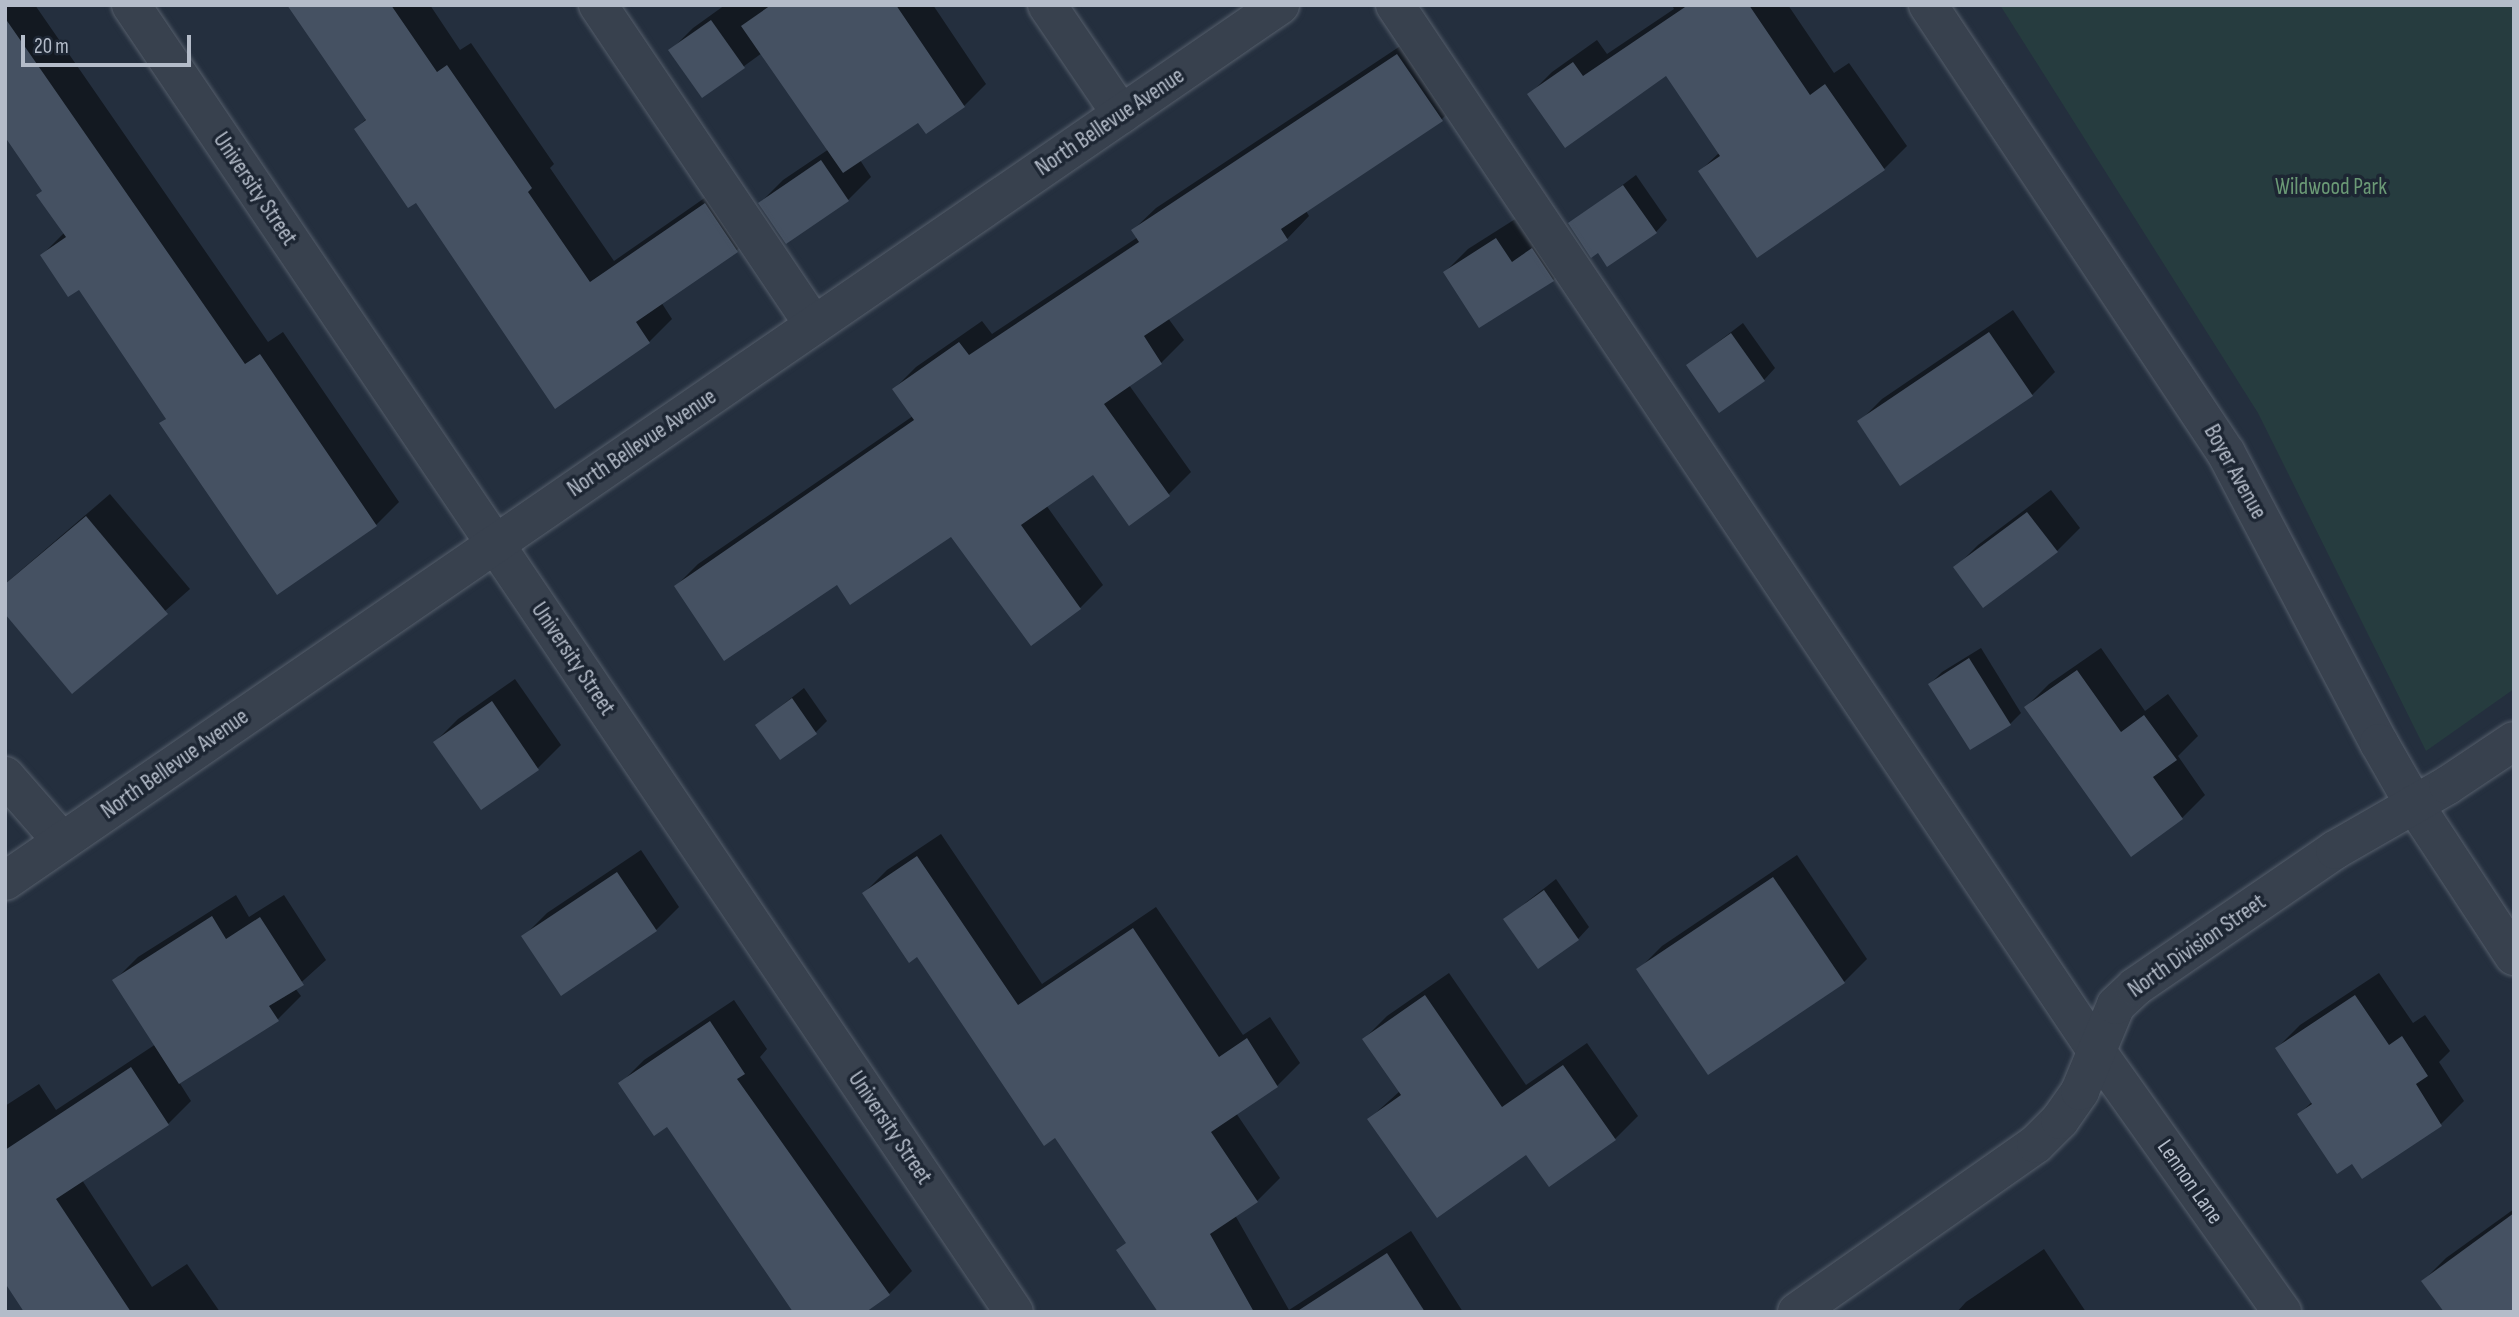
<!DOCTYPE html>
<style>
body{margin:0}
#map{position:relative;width:2519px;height:1317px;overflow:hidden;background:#242f3e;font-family:"Sofia Sans Condensed",sans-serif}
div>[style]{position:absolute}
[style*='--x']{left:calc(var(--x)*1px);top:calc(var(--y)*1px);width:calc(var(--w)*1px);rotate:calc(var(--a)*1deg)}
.green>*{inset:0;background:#263c3f}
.shadow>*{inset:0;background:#0007}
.building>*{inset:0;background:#455162}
.roads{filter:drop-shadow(0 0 2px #565f6c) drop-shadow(0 0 2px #565f6c)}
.minor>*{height:38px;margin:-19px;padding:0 19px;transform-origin:19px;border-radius:19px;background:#38414e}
span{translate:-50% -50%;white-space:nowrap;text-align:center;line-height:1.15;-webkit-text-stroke:7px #1d2633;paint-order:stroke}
.street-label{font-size:23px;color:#b4bcc9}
.park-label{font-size:23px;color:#6b9a76}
.frame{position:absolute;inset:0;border:7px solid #b4bcc9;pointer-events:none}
.scale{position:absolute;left:21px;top:35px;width:170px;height:32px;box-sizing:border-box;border:4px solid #b4bcc9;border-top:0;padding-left:9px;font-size:21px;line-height:24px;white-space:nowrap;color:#b4bcc9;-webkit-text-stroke:5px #1d2633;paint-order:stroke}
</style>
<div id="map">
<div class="green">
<div style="clip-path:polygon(2000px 5px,2514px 5px,2514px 689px,2426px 751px,2258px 413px)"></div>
</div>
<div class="shadow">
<div style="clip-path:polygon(5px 5px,35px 5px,268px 342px,283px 332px,399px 502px,376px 525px,162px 423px,167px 418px,79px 287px,42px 255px,65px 232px,43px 190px,5px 134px)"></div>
<div style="clip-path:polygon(289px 5px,430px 5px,460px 50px,471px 43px,554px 164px,550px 168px,614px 261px,729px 181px,760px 227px,737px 250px,661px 302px,672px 319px,649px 342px,416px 200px,356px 129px,367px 118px)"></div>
<div style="clip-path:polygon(725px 5px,933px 5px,986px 84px,964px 106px,919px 120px,860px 160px,871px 177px,848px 200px,786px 242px,760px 203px,783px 180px,829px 149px,762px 53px,703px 96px,671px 50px,693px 28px)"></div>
<div style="clip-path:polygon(1672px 5px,1788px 5px,1834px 73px,1849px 63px,1907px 146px,1884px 169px,1700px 171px,1720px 152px,1667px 74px,1529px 95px,1552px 72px,1597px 40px,1607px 54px,1674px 9px)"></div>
<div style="clip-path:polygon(1420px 33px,1464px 97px,1441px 120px,1306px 211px,1309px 216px,1287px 239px,1168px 318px,1184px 340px,1161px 363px,1129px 385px,1191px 472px,1169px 494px,1093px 473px,1046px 505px,1103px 585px,1080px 608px,952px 534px,838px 583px,676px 586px,698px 564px,913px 416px,894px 389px,916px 367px,982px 321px,992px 334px,1138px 237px,1133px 230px,1156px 208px)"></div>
<div style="clip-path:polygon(1636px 175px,1667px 220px,1656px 232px,1598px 251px,1570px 224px)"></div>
<div style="clip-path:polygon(1520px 216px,1576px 257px,1553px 280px,1445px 272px,1468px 249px)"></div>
<div style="clip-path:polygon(2013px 310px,2055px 372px,2032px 395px,1859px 422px,1882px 399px)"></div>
<div style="clip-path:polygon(1743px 323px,1775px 368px,1764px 380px,1688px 365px)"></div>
<div style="clip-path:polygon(2051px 490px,2080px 528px,2057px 551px,1955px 568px,1978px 545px)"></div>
<div style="clip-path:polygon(110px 494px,190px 589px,73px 692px,5px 584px)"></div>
<div style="clip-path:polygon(1981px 648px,2021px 713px,2010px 724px,1930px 684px,1942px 672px)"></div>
<div style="clip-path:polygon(2101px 648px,2145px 711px,2168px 694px,2198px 736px,2178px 756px,2205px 795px,2182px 818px,2132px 854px,2026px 707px,2049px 684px)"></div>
<div style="clip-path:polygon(515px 679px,561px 745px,538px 768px,481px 808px,435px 742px,458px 719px)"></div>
<div style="clip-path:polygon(804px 688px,827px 721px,816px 732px,757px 725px)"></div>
<div style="clip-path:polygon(941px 834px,1042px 984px,1156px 907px,1243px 1035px,1270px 1017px,1300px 1063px,1277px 1086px,1236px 1113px,1280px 1178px,1257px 1201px,1235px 1215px,1289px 1310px,1411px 1231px,1463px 1312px,1170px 1312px,1150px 1275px,1056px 1136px,918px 955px,864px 893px,887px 870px)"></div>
<div style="clip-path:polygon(641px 850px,679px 907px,656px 930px,524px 936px,547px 913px)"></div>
<div style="clip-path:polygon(1797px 855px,1867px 959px,1844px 982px,1639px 969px,1662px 946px)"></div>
<div style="clip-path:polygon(1556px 879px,1589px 927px,1578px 939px,1505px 919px)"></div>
<div style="clip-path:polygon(236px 895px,249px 917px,284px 895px,326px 960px,295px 988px,301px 996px,278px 1019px,179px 1082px,191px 1101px,168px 1124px,82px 1180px,152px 1287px,187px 1264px,220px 1312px,82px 1312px,5px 1279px,5px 1106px,39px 1084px,56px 1110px,156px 1044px,115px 980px,138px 957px)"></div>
<div style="clip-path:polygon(1449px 973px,1526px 1085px,1587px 1043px,1638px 1116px,1615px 1139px,1526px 1152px,1369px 1119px,1400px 1091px,1364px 1039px,1387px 1016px)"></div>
<div style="clip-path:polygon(2379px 973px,2413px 1023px,2425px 1015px,2450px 1051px,2439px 1062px,2464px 1101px,2441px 1124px,2363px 1176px,2353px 1162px,2299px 1114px,2312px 1102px,2277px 1048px,2300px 1025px)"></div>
<div style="clip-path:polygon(734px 1000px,767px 1049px,760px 1057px,912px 1271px,889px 1294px,667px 1124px,621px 1083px,644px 1060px)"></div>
<div style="clip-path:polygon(2514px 1209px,2514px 1312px,2423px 1281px,2446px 1258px)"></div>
<div style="clip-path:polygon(2044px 1249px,2086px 1312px,1957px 1312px,1966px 1302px)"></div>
</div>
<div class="building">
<div style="clip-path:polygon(287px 5px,391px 5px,437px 72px,447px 65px,532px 188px,528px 192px,590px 282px,705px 203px,738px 252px,636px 322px,650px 343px,555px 409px,416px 203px,408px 208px,354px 129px,366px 120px)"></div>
<div style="clip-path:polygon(771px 5px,896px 5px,965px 107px,926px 134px,918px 123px,843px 173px,741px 26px)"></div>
<div style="clip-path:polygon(1688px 5px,1749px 5px,1810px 95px,1825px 84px,1885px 170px,1757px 258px,1698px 171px,1720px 156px,1666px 76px,1565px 148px,1527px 94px,1573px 62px,1583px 76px)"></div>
<div style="clip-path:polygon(5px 18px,245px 364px,260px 354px,377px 526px,277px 595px,159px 423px,166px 419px,79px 290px,68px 297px,40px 255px,66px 237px,36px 195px,42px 191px,5px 137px)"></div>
<div style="clip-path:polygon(711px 20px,745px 68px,702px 98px,668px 50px)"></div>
<div style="clip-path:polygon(1397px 54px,1443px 121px,1281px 229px,1288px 240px,1144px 336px,1162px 364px,1104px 404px,1170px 496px,1129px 526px,1093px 475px,1021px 525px,1081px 609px,1031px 646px,951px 537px,850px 605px,837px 585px,724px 661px,674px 586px,914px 420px,892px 389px,959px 342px,969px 355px,1139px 242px,1131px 230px)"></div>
<div style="clip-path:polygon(821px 160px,849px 201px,786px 244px,758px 203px)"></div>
<div style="clip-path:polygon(1623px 185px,1657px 233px,1607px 267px,1598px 253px,1591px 258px,1568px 223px)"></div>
<div style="clip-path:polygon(1496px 238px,1512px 262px,1532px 248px,1554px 281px,1479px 328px,1443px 272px)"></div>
<div style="clip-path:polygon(1989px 332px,2033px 396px,1900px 486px,1857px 421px)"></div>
<div style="clip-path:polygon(1731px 333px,1765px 381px,1719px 413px,1686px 365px)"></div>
<div style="clip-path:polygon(2027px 512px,2058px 552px,1983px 608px,1953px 567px)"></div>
<div style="clip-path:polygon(86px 516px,168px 614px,72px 694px,5px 614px,5px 584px)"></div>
<div style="clip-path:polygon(1969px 658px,2011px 725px,1970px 750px,1928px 684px)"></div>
<div style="clip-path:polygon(2077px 670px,2121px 732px,2144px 715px,2177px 760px,2153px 777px,2183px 819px,2131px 857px,2024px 707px)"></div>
<div style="clip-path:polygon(792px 698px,817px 734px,780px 760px,755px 725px)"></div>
<div style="clip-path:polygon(492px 701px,539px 770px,481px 810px,433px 742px)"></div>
<div style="clip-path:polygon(917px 856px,1018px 1005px,1133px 928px,1219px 1057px,1247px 1038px,1278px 1087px,1211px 1132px,1258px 1202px,1210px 1234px,1254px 1312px,1158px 1312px,1116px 1250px,1126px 1243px,1055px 1138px,1044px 1146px,917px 957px,909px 963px,862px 893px)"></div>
<div style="clip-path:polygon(617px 872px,657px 931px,561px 996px,521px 936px)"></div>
<div style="clip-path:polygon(1773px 877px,1845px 983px,1708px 1075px,1636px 969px)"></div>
<div style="clip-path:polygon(1544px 890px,1579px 940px,1538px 969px,1503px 919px)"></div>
<div style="clip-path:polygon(212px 916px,226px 939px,260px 917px,304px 985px,269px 1006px,279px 1021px,179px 1084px,112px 980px)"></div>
<div style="clip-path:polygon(1425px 995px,1502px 1107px,1563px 1065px,1616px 1140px,1549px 1187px,1526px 1155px,1437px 1218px,1367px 1119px,1401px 1095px,1362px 1039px)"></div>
<div style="clip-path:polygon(2355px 995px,2389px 1045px,2402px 1036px,2428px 1076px,2416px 1084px,2442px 1126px,2362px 1179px,2352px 1164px,2337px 1174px,2297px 1114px,2312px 1104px,2275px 1048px)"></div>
<div style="clip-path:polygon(710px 1021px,745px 1074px,737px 1079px,890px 1295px,866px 1312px,793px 1312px,667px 1127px,654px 1136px,618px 1083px)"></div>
<div style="clip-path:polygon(131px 1067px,169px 1125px,56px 1199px,131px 1312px,24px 1312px,5px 1283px,5px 1150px)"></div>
<div style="clip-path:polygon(2514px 1213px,2514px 1312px,2444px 1312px,2421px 1281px)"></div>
<div style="clip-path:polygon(1387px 1253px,1425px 1312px,1296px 1312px)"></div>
</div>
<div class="roads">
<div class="minor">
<div style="--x:131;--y:5;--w:1577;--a:55.96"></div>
<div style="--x:598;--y:5;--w:386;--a:56"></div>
<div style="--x:1047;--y:5;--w:132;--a:55.8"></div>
<div style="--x:1395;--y:5;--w:1262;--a:56.15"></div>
<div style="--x:2098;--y:1053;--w:318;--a:54.6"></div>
<div style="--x:1928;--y:5;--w:538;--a:56.37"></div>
<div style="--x:2226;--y:453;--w:328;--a:62.2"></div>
<div style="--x:2379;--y:743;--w:70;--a:60.2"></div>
<div style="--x:2414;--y:804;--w:182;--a:56.7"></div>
<div style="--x:5;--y:776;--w:86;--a:48.8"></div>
<div style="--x:5;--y:881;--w:1547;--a:-34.49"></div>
<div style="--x:1797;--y:1312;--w:292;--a:-35.1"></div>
<div style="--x:2036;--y:1144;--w:34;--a:-45"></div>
<div style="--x:2060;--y:1120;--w:35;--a:-55"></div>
<div style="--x:2080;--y:1091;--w:93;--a:-67.3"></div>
<div style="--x:2116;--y:1005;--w:26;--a:-43"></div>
<div style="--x:2135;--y:987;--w:242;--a:-34.4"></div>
<div style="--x:2335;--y:850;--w:130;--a:-29.9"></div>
<div style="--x:2448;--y:785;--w:79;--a:-33.7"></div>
</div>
</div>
<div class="street-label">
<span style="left:1110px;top:122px;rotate:-34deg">North Bellevue Avenue</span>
<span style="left:255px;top:189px;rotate:56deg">University Street</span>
<span style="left:642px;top:443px;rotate:-34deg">North Bellevue Avenue</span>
<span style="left:2235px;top:472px;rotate:61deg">Boyer Avenue</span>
<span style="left:573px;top:659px;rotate:56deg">University Street</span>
<span style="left:175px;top:764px;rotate:-35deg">North Bellevue Avenue</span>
<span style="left:2197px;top:946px;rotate:-35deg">North Division Street</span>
<span style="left:890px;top:1128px;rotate:56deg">University Street</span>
<span style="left:2190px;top:1182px;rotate:55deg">Lennon Lane</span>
</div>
<div class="park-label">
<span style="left:2331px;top:187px">Wildwood Park</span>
</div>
<div class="frame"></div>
<div class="scale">20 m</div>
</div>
